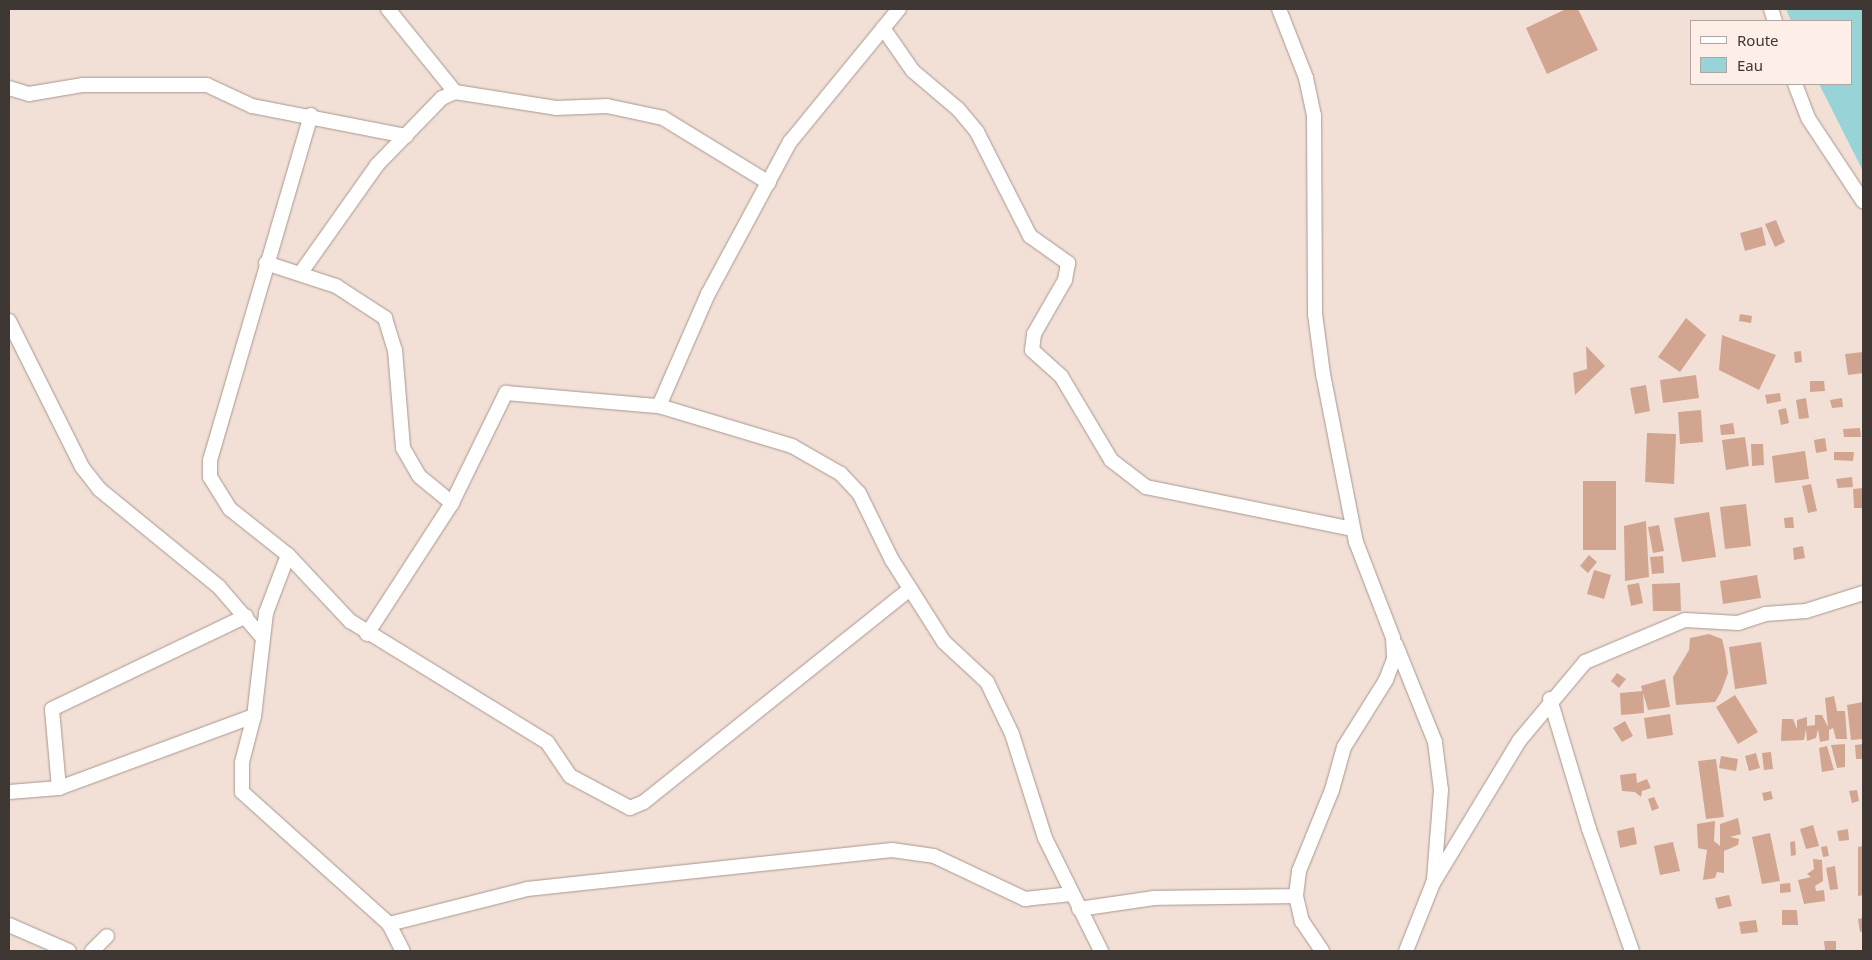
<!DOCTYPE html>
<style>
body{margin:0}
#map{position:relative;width:1872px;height:960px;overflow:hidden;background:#f2e0d7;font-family:"Noto Sans",sans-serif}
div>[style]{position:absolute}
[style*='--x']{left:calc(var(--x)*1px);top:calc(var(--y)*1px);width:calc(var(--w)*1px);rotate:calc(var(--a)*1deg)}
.water>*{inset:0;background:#98d3d8}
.building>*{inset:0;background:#d1a58f}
.roads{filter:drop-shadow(0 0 1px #a8978f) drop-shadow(0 0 1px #a8978f)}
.minor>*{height:14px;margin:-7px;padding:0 7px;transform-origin:7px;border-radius:7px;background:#fff}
span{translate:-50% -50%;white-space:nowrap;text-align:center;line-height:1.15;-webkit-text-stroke:4.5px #fdeee7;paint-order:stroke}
.frame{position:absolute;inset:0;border:10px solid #3e3734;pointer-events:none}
.legend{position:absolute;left:1690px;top:20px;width:162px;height:65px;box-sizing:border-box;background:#fdeee7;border:1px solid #b1a59f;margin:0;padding:6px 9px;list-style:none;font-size:15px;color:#3e3734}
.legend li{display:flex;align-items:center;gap:10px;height:25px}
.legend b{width:25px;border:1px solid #b1a59f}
</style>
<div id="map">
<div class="water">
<div style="clip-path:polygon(1786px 9px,1863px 9px,1863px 171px,1819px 84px,1851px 84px,1851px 21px,1791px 21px)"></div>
</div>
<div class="building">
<div style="clip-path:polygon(1566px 9px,1578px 9px,1598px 50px,1547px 74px,1526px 28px)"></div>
<div style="clip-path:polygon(1776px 220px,1785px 242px,1775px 247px,1765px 224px)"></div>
<div style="clip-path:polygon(1762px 227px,1766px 245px,1745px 251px,1740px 233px)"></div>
<div style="clip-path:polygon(1740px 314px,1752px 316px,1751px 323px,1739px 321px)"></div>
<div style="clip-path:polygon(1686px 318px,1706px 335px,1680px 372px,1658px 357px)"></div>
<div style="clip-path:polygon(1722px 335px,1776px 355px,1759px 390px,1719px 370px)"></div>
<div style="clip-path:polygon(1586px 346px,1605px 366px,1575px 395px,1573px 373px,1587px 369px)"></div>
<div style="clip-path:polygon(1801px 351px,1802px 362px,1795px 363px,1794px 352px)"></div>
<div style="clip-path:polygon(1863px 352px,1863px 373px,1848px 375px,1845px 354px)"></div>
<div style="clip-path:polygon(1696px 375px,1699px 398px,1663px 403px,1660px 380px)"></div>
<div style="clip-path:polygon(1810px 381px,1824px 381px,1825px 391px,1810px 392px)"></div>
<div style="clip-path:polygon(1646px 385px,1650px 411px,1635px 414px,1630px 388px)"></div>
<div style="clip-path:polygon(1780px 393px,1781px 401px,1767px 404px,1765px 395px)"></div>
<div style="clip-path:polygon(1806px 398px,1809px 418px,1799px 419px,1796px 400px)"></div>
<div style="clip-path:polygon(1842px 398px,1843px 407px,1832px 408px,1830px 400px)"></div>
<div style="clip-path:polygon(1786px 408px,1789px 423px,1781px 425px,1778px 410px)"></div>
<div style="clip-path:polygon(1701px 410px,1703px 442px,1680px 444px,1678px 412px)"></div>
<div style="clip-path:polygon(1733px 423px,1735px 434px,1721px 435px,1720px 425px)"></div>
<div style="clip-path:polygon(1860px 428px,1861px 437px,1844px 437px,1843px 429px)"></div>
<div style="clip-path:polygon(1647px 433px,1676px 434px,1674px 484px,1645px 482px)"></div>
<div style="clip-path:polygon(1745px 437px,1749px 466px,1726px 470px,1722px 440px)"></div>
<div style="clip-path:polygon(1825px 438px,1827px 451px,1816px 453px,1814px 440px)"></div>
<div style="clip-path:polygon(1751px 444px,1763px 444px,1764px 465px,1752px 466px)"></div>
<div style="clip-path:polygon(1805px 451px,1809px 479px,1775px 483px,1772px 456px)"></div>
<div style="clip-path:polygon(1834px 452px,1854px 452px,1853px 461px,1834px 460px)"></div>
<div style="clip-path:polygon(1852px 477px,1853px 487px,1838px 488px,1836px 479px)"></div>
<div style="clip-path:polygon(1583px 481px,1616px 481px,1616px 550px,1583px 550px)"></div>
<div style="clip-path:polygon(1811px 484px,1817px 511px,1808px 513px,1802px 486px)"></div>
<div style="clip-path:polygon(1863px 488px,1863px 508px,1854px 508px,1853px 489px)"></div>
<div style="clip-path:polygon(1746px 504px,1751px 546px,1725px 549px,1720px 507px)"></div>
<div style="clip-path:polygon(1709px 512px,1716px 557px,1682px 562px,1674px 518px)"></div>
<div style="clip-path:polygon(1793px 517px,1794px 528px,1785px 528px,1784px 518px)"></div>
<div style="clip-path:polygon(1646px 521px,1649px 577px,1625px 581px,1624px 526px)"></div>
<div style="clip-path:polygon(1659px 525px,1664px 551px,1653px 553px,1648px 527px)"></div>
<div style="clip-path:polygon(1803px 546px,1805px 558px,1794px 560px,1793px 548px)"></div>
<div style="clip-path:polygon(1589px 555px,1597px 562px,1588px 573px,1580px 566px)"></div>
<div style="clip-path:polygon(1663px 556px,1664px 573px,1652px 574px,1650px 557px)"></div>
<div style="clip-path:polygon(1594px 570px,1611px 575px,1604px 599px,1587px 594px)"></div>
<div style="clip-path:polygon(1757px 575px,1761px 598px,1723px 604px,1720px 581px)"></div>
<div style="clip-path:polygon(1639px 583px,1643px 603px,1631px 606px,1627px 585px)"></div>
<div style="clip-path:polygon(1680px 583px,1681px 611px,1653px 611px,1652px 584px)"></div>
<div style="clip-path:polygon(1709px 634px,1722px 639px,1725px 651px,1728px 673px,1721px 692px,1715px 702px,1676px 705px,1673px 677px,1689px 650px,1690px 638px)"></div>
<div style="clip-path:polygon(1761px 642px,1767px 684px,1735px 689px,1729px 647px)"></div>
<div style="clip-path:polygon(1617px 673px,1626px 679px,1619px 688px,1611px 681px)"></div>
<div style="clip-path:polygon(1665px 679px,1670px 707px,1648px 710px,1641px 686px)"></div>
<div style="clip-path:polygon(1643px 691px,1644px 713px,1621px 715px,1620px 693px)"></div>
<div style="clip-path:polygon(1735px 695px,1758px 732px,1738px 744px,1716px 707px)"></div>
<div style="clip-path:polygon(1834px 696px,1837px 711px,1845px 711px,1847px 739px,1836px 739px,1833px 728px,1829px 730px,1829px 740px,1820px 742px,1818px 729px,1816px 738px,1807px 741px,1806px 729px,1804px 740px,1781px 741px,1782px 719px,1793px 719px,1797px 729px,1797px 720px,1807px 717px,1807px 726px,1815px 725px,1815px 715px,1822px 715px,1828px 727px,1825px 698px)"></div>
<div style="clip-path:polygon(1863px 702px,1863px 739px,1851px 740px,1847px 705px)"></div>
<div style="clip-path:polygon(1670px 714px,1673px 735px,1647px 739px,1644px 718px)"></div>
<div style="clip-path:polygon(1625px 721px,1633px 736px,1622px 742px,1613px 728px)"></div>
<div style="clip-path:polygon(1845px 744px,1845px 767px,1837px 768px,1831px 745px)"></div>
<div style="clip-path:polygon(1863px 744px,1863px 759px,1856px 759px,1855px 745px)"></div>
<div style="clip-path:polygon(1827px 746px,1834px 770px,1822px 772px,1819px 748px)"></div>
<div style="clip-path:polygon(1771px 752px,1773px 769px,1764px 770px,1762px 753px)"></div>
<div style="clip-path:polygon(1756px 753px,1760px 768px,1749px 771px,1745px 756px)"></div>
<div style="clip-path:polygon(1721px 756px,1738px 759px,1736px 771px,1719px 768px)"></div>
<div style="clip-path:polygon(1716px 759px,1724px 817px,1706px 819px,1698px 761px)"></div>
<div style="clip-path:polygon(1636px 773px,1637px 783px,1647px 779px,1651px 788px,1642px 791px,1641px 797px,1635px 792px,1622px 791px,1620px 775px)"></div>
<div style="clip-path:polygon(1857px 790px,1859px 801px,1852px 803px,1849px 791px)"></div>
<div style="clip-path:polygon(1771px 791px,1773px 799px,1764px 801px,1762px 793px)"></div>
<div style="clip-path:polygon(1654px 797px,1659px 808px,1652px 811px,1648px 799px)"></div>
<div style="clip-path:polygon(1738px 818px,1741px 834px,1730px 837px,1739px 839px,1738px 845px,1724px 851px,1724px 873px,1717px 872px,1715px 878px,1703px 880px,1707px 850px,1698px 848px,1697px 824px,1715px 821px,1714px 841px,1720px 846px,1720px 824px)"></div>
<div style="clip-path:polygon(1813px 825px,1819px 846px,1806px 849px,1800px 829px)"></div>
<div style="clip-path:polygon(1634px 827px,1637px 844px,1620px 848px,1617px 831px)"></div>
<div style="clip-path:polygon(1848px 829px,1849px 840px,1839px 841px,1837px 831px)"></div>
<div style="clip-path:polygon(1770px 833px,1780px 881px,1762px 884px,1752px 837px)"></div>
<div style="clip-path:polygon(1795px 841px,1796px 855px,1791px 856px,1790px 842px)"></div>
<div style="clip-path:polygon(1673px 842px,1680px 871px,1660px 875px,1654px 846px)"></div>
<div style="clip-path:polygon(1827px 846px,1829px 856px,1823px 857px,1821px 847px)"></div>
<div style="clip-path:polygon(1863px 846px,1863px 895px,1858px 896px,1858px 847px)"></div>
<div style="clip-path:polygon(1813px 859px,1822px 860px,1823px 881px,1815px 886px,1816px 891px,1824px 890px,1825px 901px,1804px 904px,1798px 880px,1811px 877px,1807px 874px,1814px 869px)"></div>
<div style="clip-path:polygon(1835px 866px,1838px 889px,1830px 890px,1826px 868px)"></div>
<div style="clip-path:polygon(1790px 883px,1791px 892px,1780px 893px,1780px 884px)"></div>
<div style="clip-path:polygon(1729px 895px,1732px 906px,1718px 909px,1715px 898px)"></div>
<div style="clip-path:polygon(1782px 910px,1797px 910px,1798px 925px,1782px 925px)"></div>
<div style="clip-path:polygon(1863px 918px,1863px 931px,1860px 932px,1858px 919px)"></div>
<div style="clip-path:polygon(1756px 920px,1758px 932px,1741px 934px,1739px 922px)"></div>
<div style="clip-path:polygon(1824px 941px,1836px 941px,1836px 950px,1825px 950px)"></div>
</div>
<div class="roads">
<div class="minor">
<div style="--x:388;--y:9;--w:107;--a:51.1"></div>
<div style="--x:1279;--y:9;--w:74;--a:68.6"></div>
<div style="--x:1306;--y:78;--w:38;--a:78"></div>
<div style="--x:1314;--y:115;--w:199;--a:89.7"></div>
<div style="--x:1315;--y:314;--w:61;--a:82.4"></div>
<div style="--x:1323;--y:374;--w:171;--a:78.9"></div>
<div style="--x:1356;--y:542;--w:103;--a:68.9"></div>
<div style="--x:1393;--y:638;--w:21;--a:87"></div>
<div style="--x:1394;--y:659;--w:22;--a:111"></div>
<div style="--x:1386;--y:680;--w:79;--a:122.1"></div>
<div style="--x:1344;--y:747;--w:45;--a:105.6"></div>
<div style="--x:1332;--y:790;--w:87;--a:112.2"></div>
<div style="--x:1299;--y:871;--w:25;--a:97"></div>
<div style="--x:1296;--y:896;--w:26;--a:77"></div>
<div style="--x:1302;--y:921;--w:36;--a:56"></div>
<div style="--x:1771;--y:9;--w:13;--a:72"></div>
<div style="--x:883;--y:28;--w:52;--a:55.1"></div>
<div style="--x:913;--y:71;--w:59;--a:40.2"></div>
<div style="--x:958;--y:109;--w:30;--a:50"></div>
<div style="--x:977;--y:132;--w:117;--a:63"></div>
<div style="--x:1030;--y:236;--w:47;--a:35.4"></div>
<div style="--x:1068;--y:263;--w:17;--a:100"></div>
<div style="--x:1065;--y:280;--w:62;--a:119.9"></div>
<div style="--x:1034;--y:334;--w:16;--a:97"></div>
<div style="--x:1032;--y:350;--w:39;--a:42"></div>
<div style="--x:1061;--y:376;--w:98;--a:59.2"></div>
<div style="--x:1111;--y:460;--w:44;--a:37.6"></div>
<div style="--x:1146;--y:487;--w:211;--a:11.5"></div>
<div style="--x:1795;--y:84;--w:36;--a:69"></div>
<div style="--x:1808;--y:118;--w:100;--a:56.5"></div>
<div style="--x:9;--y:88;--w:21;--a:17"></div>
<div style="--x:29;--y:94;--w:55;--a:-9.5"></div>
<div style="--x:83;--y:85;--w:124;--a:0"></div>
<div style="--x:207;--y:85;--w:50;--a:25"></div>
<div style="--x:252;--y:106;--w:157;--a:11"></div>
<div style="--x:311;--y:115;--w:359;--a:106.3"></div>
<div style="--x:210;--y:460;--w:17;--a:90"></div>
<div style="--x:210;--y:477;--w:38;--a:58"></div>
<div style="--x:230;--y:509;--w:74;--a:38.4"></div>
<div style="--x:288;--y:555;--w:91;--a:46.8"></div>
<div style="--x:350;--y:621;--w:231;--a:31.6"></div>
<div style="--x:547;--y:742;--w:41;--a:55.9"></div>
<div style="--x:570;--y:776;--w:68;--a:28.1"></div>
<div style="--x:630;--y:808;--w:15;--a:-23"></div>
<div style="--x:644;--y:802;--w:341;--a:-38.7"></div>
<div style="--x:266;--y:263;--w:74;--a:18.2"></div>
<div style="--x:336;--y:286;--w:59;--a:33.1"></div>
<div style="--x:385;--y:318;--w:34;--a:73"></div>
<div style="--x:395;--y:350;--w:98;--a:85.3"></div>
<div style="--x:403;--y:448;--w:32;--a:60"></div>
<div style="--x:419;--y:476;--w:43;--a:39.3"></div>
<div style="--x:302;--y:271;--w:130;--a:-54.7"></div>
<div style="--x:377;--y:165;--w:93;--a:-45.9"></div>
<div style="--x:442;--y:98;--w:14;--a:-25"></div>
<div style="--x:455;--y:92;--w:102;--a:9"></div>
<div style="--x:556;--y:108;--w:51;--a:-2.2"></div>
<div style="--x:607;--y:106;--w:57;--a:12.1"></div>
<div style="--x:663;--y:118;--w:124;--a:31.5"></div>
<div style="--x:9;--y:321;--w:163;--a:63.4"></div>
<div style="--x:82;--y:467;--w:28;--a:52"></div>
<div style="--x:99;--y:489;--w:155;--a:39.2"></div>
<div style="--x:219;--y:587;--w:66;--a:49.3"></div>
<div style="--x:659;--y:406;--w:122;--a:-66.4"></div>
<div style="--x:708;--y:294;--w:173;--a:-61.7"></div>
<div style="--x:790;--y:142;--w:172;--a:-50.7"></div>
<div style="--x:288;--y:555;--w:62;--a:110.8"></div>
<div style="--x:266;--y:613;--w:104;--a:96.6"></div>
<div style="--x:254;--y:716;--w:48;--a:104.6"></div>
<div style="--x:242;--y:762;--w:30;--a:90"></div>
<div style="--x:242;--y:792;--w:198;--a:41.9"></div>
<div style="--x:389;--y:924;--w:30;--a:63"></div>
<div style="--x:367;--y:634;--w:156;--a:-57"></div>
<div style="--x:452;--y:503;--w:123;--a:-63.9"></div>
<div style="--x:506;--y:393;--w:154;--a:4.9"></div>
<div style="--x:659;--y:406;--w:139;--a:16.7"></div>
<div style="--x:792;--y:446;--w:56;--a:29.7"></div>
<div style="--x:841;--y:474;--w:26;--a:47"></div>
<div style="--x:859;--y:493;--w:75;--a:63.8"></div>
<div style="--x:892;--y:560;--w:97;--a:57.6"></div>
<div style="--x:944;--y:642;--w:59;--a:42.9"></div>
<div style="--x:987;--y:682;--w:58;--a:64.3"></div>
<div style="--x:1012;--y:734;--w:109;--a:72.4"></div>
<div style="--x:1045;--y:838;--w:126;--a:63.6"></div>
<div style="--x:1396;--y:645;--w:105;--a:68.1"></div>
<div style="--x:1435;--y:742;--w:48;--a:82.9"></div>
<div style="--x:1441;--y:790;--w:88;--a:94.5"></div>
<div style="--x:1550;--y:699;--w:136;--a:73.3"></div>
<div style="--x:1589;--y:829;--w:129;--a:70.6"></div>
<div style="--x:59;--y:788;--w:79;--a:-95.1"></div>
<div style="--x:52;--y:709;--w:215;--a:-25.6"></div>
<div style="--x:9;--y:792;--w:50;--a:-4.6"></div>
<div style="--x:59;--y:788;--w:208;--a:-20.3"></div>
<div style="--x:1079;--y:909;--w:76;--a:-8.3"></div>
<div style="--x:1154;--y:898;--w:142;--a:-0.8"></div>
<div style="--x:389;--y:924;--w:142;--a:-14.2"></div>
<div style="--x:527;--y:889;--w:367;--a:-6.1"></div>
<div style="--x:892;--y:850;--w:42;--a:8.1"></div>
<div style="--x:934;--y:856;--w:101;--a:25.3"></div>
<div style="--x:1025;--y:899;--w:47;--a:-6.1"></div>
<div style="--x:9;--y:925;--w:65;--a:23.4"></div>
<div style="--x:92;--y:951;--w:21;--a:-45"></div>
<div style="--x:1406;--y:951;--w:73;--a:-68.3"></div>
<div style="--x:1433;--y:883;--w:166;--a:-58.8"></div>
<div style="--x:1519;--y:741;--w:103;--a:-50.1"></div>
<div style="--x:1585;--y:662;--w:108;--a:-22.8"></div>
<div style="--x:1685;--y:620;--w:53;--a:3.2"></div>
<div style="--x:1738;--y:623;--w:28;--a:-18"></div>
<div style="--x:1765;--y:614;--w:41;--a:-4.2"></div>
<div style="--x:1806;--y:611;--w:60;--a:-17.5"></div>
</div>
</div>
<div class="frame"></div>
<ul class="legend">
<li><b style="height:6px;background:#fff"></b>Route</li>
<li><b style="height:14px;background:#98d3d8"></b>Eau</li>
</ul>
</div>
